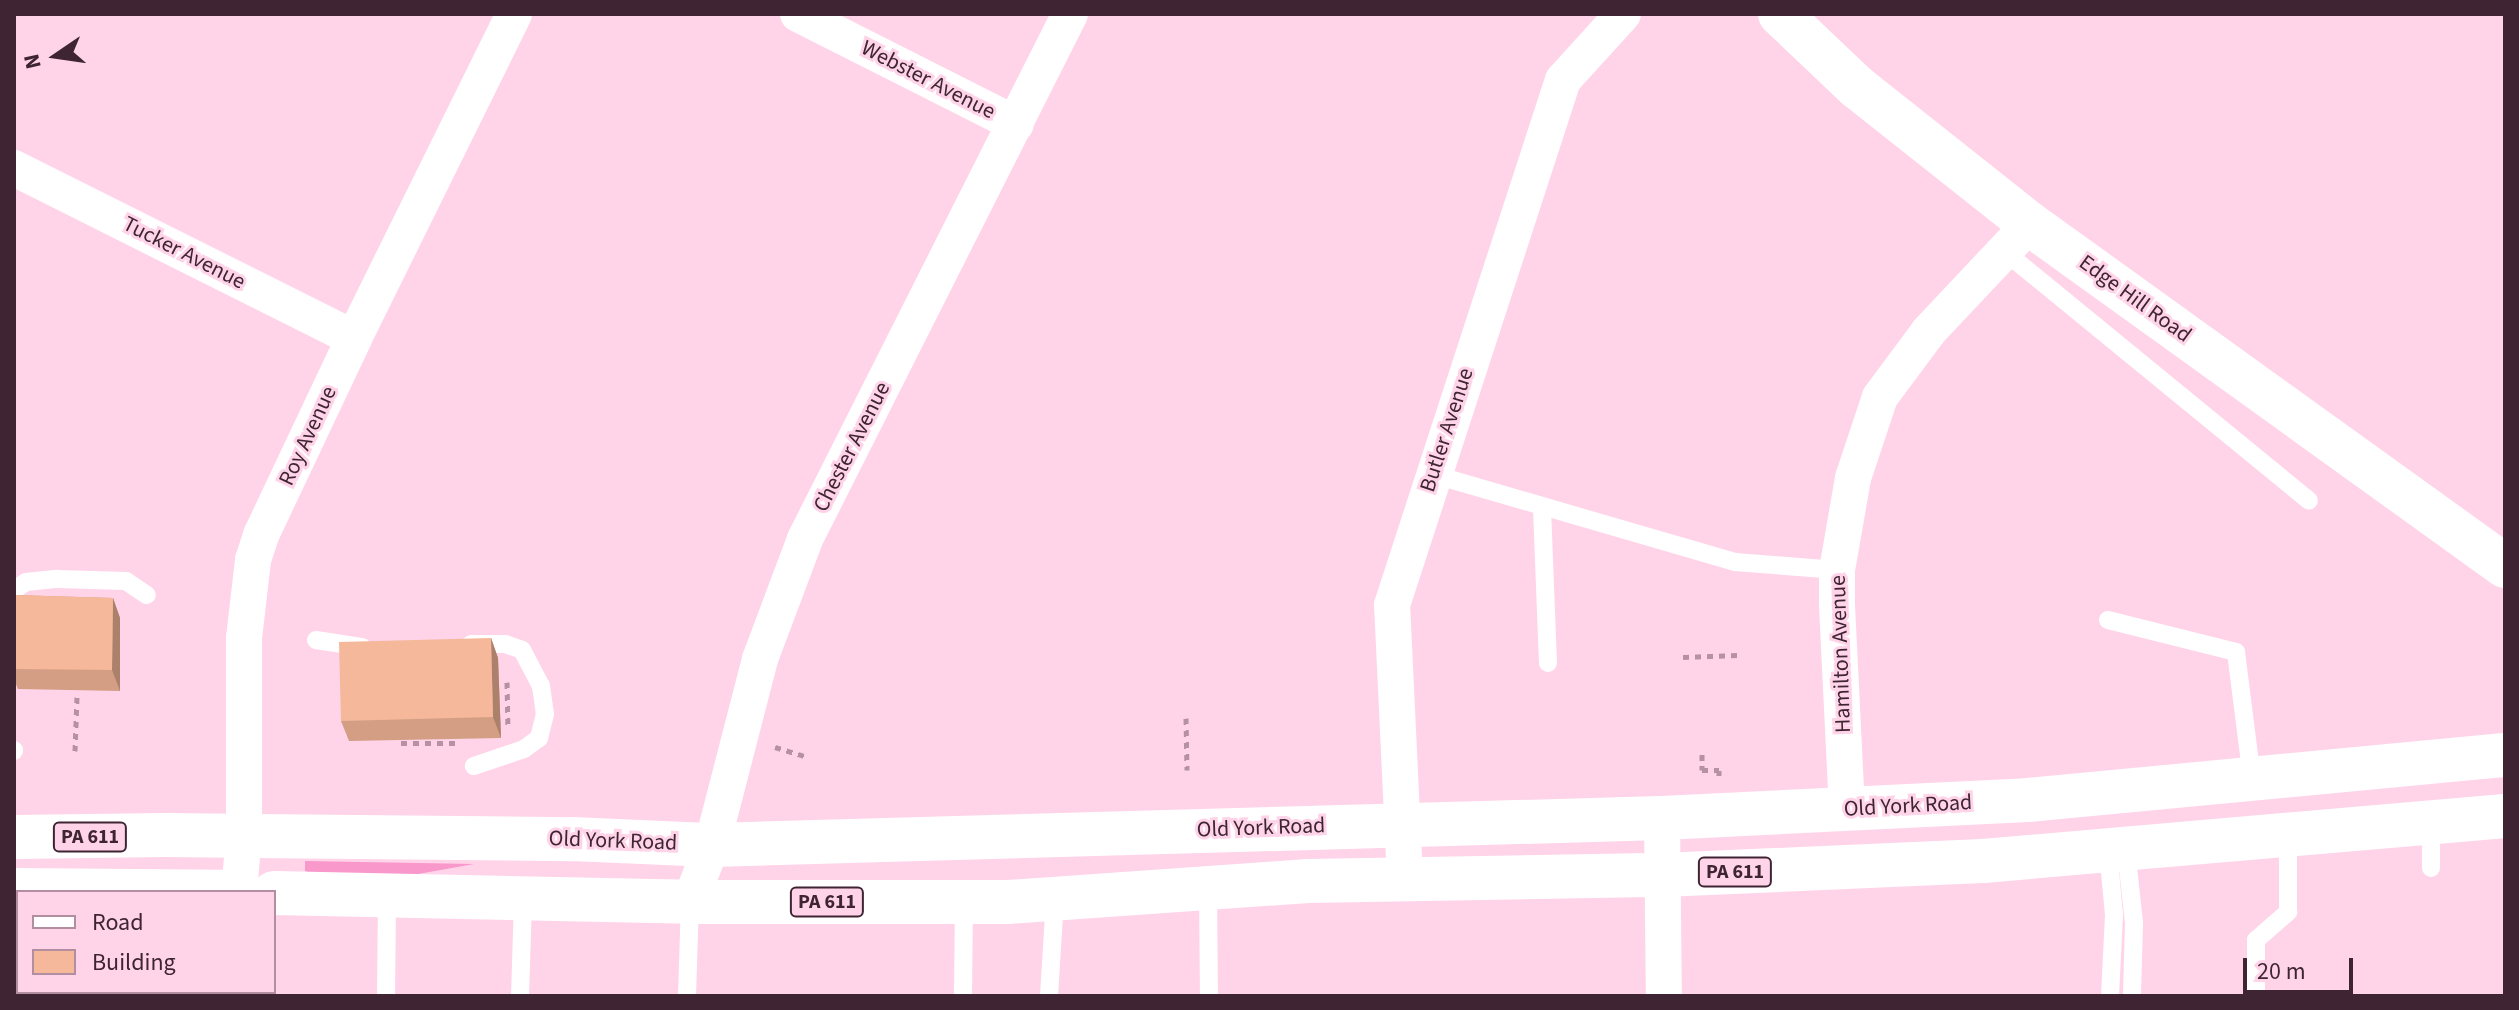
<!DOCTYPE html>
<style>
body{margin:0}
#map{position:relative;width:2519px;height:1010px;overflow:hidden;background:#ffd4e9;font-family:"Source Sans 3",sans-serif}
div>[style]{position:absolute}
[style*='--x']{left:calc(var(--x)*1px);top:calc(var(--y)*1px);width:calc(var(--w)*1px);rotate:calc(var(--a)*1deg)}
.green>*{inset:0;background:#f898cb}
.path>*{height:5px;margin-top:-2.5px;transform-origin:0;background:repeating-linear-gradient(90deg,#b691a4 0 6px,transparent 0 12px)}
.lane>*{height:18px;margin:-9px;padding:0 9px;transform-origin:9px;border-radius:9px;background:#fff}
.street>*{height:36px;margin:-18px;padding:0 18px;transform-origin:18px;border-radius:18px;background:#fff}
.secondary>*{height:44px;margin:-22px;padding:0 22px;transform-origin:22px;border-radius:22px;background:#fff}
.highway>*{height:44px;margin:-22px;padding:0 22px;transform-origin:22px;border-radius:22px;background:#fff}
.wall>*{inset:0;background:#d39e84}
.shaded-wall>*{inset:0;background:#ac816c}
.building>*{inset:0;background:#f5b89a}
span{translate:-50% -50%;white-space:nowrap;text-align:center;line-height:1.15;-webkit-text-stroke:6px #ffd4e9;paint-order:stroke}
.shield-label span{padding:2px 6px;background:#ffd4e9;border:2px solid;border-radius:6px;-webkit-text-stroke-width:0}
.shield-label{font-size:20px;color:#3f2533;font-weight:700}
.street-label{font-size:22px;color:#3f2533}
.frame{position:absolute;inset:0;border:16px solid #3f2533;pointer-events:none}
.legend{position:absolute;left:16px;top:890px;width:260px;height:104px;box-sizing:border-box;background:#ffd4e9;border:2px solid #b28ea0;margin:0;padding:10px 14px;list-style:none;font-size:24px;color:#3f2533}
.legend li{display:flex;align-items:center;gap:16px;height:40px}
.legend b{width:40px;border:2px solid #b28ea0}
.north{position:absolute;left:16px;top:16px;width:80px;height:80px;-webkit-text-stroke:6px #ffd4e9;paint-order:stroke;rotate:257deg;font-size:22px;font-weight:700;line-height:32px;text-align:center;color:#3f2533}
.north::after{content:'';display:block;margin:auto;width:28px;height:36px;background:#3f2533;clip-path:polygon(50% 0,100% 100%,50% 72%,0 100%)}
.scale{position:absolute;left:2243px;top:958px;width:110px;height:36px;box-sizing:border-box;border:4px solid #3f2533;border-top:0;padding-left:10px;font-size:24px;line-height:28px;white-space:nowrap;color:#3f2533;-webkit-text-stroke:6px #ffd4e9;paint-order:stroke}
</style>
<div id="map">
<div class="green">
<div style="clip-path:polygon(305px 861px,474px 864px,407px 876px,314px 875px,305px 871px)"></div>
</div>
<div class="path">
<div style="--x:1683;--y:657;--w:55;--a:-2.1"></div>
<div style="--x:507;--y:682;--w:46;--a:88.8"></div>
<div style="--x:1186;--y:718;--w:52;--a:88.9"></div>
<div style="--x:401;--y:743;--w:57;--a:0"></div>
<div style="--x:775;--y:747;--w:34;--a:17"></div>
<div style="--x:75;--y:751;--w:54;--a:-87.9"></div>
<div style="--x:1702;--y:754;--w:16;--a:90"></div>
<div style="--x:1702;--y:770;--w:17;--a:0"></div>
<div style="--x:1719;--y:770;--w:6;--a:90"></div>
</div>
<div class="lane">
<div style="--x:2004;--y:251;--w:394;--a:39.3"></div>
<div style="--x:1432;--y:474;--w:316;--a:16.2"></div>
<div style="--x:1735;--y:562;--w:102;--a:4.5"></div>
<div style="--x:1542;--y:508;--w:155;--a:87.8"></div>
<div style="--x:14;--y:590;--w:14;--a:-34"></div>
<div style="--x:26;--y:582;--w:31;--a:-6"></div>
<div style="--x:57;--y:579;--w:69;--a:1.7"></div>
<div style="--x:126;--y:581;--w:25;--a:34"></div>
<div style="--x:2108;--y:620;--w:132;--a:14"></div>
<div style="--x:2236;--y:652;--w:128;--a:82.8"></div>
<div style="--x:316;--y:640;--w:47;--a:8.7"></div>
<div style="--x:471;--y:644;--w:34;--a:0"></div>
<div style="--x:505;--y:644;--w:18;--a:19"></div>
<div style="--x:522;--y:650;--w:41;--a:62.2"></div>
<div style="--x:541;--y:686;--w:28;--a:82"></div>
<div style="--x:545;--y:714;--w:25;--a:104"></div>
<div style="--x:539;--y:738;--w:19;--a:144"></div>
<div style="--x:524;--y:749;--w:53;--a:161.2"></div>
<div style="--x:14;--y:750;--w:1;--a:90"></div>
<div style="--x:2431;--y:823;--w:45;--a:90"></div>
<div style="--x:2126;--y:849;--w:74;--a:83.8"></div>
<div style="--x:2134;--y:923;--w:73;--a:91.6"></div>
<div style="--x:2108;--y:850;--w:65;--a:84.7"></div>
<div style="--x:2114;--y:915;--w:81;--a:92.8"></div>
<div style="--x:1208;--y:888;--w:108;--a:89.5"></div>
<div style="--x:386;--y:996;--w:100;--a:-89.4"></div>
<div style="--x:520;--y:996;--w:97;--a:-88.2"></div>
<div style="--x:687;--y:996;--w:94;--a:-88.2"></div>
<div style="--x:963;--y:996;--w:93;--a:-89.4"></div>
<div style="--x:1049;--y:996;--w:97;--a:-86.5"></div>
<div style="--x:2256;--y:996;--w:56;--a:-90"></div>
<div style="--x:2256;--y:940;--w:43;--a:-41.2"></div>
<div style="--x:2288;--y:912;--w:77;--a:-90"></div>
</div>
<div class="street">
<div style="--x:798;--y:14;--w:244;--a:26.8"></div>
<div style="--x:14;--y:168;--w:380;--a:26.6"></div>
<div style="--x:1847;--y:810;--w:206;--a:-92.8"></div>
<div style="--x:1837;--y:604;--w:34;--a:-90"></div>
<div style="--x:1837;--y:570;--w:93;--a:-80.1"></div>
<div style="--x:1853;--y:478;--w:85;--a:-71.6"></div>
<div style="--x:1880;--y:397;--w:82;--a:-53.4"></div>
<div style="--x:1929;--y:331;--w:147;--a:-46.7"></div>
<div style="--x:1662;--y:818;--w:178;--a:89.4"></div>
<div style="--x:1405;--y:879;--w:274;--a:-92.7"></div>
<div style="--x:1392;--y:605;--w:552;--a:-71.96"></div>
<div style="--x:1563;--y:80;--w:89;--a:-47.7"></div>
<div style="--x:239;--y:892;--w:57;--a:-85"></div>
<div style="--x:244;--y:835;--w:197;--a:-90"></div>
<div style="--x:244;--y:638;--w:79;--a:-83.4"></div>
<div style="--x:253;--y:560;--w:28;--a:-72"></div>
<div style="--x:262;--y:533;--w:216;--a:-64.7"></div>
<div style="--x:354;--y:338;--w:361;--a:-63.7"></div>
<div style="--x:690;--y:902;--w:61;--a:-68.9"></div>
<div style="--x:712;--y:845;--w:192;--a:-75.5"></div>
<div style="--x:760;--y:659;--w:128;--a:-69.4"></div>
<div style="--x:805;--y:539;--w:588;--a:-63.22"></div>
<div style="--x:128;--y:992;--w:5;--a:53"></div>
</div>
<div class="secondary">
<div style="--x:1780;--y:14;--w:106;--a:43.5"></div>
<div style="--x:1857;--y:87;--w:221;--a:38.4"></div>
<div style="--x:2030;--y:224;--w:585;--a:35.75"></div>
</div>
<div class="highway">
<div style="--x:14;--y:837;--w:151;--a:-0.8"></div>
<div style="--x:165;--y:835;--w:407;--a:0.6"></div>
<div style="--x:572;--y:839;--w:140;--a:2.5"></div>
<div style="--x:712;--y:845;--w:950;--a:-1.63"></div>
<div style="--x:1662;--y:818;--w:366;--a:-2.8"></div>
<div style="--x:2028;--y:800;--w:479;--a:-5.4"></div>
<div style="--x:14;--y:890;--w:209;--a:0.5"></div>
<div style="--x:274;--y:893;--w:416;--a:1.2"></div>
<div style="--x:690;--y:902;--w:318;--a:0"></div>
<div style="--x:1008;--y:902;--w:301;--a:-4"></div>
<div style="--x:1308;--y:881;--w:355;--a:-1"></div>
<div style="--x:1663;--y:875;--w:320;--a:-2.5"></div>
<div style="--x:1983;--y:861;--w:524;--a:-4.93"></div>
</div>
<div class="wall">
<div style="clip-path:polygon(14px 595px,113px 598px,120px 618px,120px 691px,18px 689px,14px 680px)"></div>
<div style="clip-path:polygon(491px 638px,498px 658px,501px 738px,349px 741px,341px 721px)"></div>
</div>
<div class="shaded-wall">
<div style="clip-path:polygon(113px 598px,120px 618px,120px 691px,112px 670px)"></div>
<div style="clip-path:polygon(491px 638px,498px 658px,501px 738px,493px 717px)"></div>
</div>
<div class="building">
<div style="clip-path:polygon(14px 595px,113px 598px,112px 670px,14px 669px)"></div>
<div style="clip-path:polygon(491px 638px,493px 717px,341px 721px,339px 642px)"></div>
</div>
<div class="shield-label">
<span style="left:90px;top:837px">PA 611</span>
<span style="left:1735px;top:872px">PA 611</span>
<span style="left:827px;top:902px">PA 611</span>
</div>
<div class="street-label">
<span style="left:928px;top:80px;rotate:27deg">Webster Avenue</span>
<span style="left:184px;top:253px;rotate:27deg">Tucker Avenue</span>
<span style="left:2135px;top:299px;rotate:36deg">Edge Hill Road</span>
<span style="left:1447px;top:430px;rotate:-72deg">Butler Avenue</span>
<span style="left:308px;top:436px;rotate:-65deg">Roy Avenue</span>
<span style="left:852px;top:447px;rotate:-63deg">Chester Avenue</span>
<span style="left:1841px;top:654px;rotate:-92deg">Hamilton Avenue</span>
<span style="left:1908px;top:806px;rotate:-3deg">Old York Road</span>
<span style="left:1261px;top:828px;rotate:-2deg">Old York Road</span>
<span style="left:613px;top:841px;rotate:2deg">Old York Road</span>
</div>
<div class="frame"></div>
<ul class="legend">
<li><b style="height:10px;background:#fff"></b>Road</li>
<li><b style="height:22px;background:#f5b89a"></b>Building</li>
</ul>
<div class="north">N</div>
<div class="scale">20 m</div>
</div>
